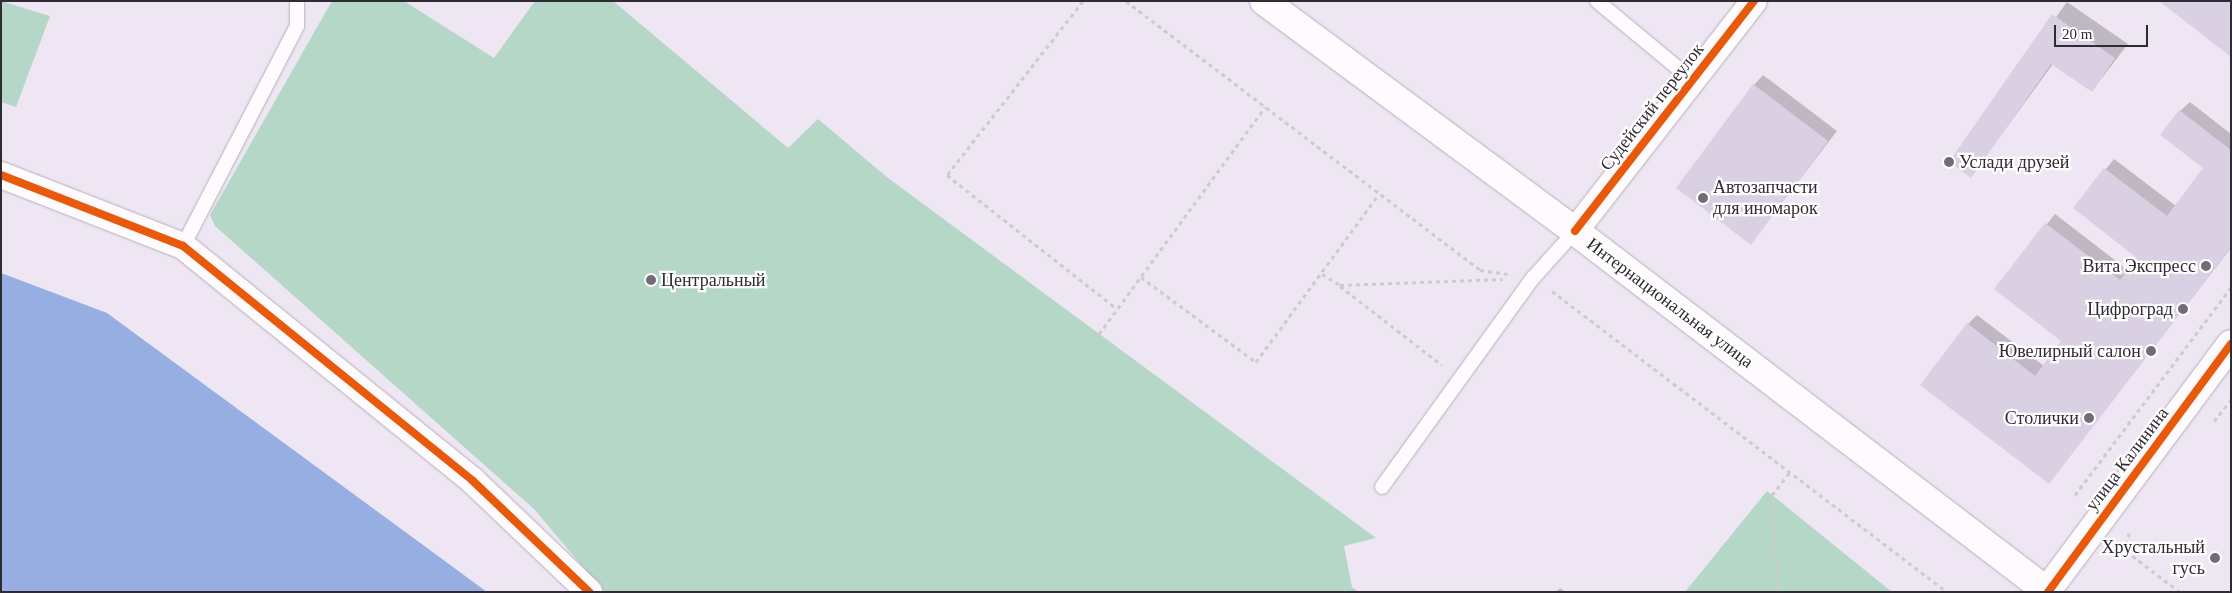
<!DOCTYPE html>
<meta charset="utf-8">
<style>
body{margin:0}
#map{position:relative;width:2232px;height:593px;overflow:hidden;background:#efe6f3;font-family:Georgia,serif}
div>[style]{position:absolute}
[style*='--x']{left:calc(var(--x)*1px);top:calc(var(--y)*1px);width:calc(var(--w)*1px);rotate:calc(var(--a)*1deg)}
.green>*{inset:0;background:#b5d7c7}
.water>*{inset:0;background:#96aee1}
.shadow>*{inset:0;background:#0003}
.building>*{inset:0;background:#dad0e4}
.path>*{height:3px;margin-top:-1.5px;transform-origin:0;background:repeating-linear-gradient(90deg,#cecbd0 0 4px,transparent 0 8px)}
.roads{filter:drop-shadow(0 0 1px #b6b0ba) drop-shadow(0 0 1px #b6b0ba)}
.lane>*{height:14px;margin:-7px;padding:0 7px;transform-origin:7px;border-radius:7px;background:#fdfbfd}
.street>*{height:26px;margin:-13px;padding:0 13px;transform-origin:13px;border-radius:13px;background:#fdfbfd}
.secondary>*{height:28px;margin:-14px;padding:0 14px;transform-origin:14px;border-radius:14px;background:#fdfbfd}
.cycleway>*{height:8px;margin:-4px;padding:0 4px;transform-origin:4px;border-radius:4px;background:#e8590c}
.dots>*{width:14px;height:14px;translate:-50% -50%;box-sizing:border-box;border:2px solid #fff;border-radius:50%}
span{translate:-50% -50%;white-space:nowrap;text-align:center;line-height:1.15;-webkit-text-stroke:4.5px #fff;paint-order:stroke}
.street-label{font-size:18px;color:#302a33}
.poi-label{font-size:18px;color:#302a33}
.left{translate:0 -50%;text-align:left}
.right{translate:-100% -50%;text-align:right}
.frame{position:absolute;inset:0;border:2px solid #302a33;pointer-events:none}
.scale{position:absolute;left:2054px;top:25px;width:94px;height:22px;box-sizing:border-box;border:2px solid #302a33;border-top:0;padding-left:6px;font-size:15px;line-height:18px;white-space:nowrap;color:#302a33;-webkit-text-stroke:4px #fff;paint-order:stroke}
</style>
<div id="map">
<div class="green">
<div style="clip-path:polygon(1px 1px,50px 16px,16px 107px,1px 102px)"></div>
<div style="clip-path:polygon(332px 1px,404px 1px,494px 58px,535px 1px,613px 1px,788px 148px,818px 119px,888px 178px,1376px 538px,1344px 546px,1352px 587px,1358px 592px,604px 592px,534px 509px,215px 226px,210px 215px)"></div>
<div style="clip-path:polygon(1767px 491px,1772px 495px,1892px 592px,1685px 592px)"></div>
</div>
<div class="water">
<div style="clip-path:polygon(1px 273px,107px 313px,487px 592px,1px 592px)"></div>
</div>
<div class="shadow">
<div style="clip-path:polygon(2067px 2px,2128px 44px,2092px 91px,2053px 64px,1971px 176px,1951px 162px)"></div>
<div style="clip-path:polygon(1763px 75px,1837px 131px,1751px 243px,1754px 85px)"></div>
<div style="clip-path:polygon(2190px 102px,2231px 134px,2231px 248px,2048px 483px,1968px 324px,1977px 315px,2044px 366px,2063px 341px,1996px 289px,2055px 214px,2129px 271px,2139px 257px,2075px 208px,2114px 159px,2176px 206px,2205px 168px,2180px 111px)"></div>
<div style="clip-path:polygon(1560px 588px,1565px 592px,1556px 592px)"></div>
</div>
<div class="building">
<div style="clip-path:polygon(2159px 1px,2231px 1px,2231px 57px)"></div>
<div style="clip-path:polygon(2052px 14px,2115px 58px,2092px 92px,2051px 64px,1971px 178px,1949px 162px)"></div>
<div style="clip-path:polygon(1753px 84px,1828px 141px,1751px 245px,1676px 188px)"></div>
<div style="clip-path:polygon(2179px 110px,2231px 150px,2231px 247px,2049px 484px,1920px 385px,1967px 323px,2035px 376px,2061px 341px,1994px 289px,2045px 223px,2120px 280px,2137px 258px,2073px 208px,2104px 168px,2167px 216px,2203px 168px,2160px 135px)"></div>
</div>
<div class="path">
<div style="--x:1083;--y:1;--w:221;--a:128"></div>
<div style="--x:947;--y:175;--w:216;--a:38.2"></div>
<div style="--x:1126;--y:1;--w:445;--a:37.2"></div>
<div style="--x:1480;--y:270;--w:28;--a:8"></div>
<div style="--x:1322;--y:274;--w:21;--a:31"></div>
<div style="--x:1340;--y:285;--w:163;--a:-2.1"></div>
<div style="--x:1141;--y:277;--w:143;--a:36.5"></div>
<div style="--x:1256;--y:362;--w:208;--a:-53.8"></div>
<div style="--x:1340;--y:286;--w:129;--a:37.8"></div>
<div style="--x:1552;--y:291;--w:497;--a:37.3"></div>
<div style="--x:1099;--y:334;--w:281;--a:-53.8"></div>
<div style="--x:2214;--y:421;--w:27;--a:-51"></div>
<div style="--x:2075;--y:495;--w:260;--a:-53.1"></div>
<div style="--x:2129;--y:533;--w:18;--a:99"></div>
<div style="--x:2126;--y:551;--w:68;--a:37.2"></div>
<div style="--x:1778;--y:592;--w:97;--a:-93.5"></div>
<div style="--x:1772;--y:495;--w:29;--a:-52"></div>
</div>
<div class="roads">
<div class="lane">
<div style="--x:1597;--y:1;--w:124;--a:39.7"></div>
<div style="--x:183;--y:246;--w:248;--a:-62.6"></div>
<div style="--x:297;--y:26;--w:25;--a:-90"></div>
<div style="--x:1382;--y:487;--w:258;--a:-54.2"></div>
<div style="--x:1533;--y:278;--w:63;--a:-48.2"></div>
</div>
<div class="street">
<div style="--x:1;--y:175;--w:195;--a:21.3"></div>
<div style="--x:183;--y:246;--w:373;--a:39"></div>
<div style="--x:473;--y:481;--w:161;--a:43.7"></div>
<div style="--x:1575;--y:231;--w:291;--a:-52.1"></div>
</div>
<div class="secondary">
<div style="--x:1264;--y:1;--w:387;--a:36.5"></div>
<div style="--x:1575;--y:231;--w:595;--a:37.35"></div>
<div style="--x:2046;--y:592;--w:309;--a:-53.3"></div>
</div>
</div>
<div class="cycleway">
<div style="--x:1;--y:175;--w:195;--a:21.3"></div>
<div style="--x:183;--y:246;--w:373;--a:39"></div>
<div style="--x:473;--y:481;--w:161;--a:43.7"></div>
<div style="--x:1575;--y:231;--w:291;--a:-52.1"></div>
<div style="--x:2048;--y:592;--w:308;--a:-53.6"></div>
</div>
<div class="dots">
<div style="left:1949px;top:162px;background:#736c76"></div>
<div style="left:1703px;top:198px;background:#736c76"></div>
<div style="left:2206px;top:266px;background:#736c76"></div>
<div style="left:651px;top:280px;background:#736c76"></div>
<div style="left:2183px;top:309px;background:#736c76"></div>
<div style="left:2151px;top:351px;background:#736c76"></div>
<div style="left:2089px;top:418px;background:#736c76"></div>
<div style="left:2215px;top:558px;background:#736c76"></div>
</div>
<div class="street-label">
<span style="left:1652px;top:107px;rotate:-52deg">Судейский переулок</span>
<span style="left:1670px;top:303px;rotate:37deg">Интернациональная улица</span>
<span style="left:2127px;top:459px;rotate:-53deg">улица Калинина</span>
</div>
<div class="poi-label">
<span class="left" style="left:1959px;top:162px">Услади друзей</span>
<span class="left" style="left:1713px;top:198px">Автозапчасти<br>для иномарок</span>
<span class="right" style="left:2196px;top:266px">Вита Экспресс</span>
<span class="left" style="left:661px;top:280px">Центральный</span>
<span class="right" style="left:2173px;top:309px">Цифроград</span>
<span class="right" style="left:2141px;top:351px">Ювелирный салон</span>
<span class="right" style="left:2079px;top:418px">Столички</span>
<span class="right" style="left:2205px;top:558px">Хрустальный<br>гусь</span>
</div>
<div class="frame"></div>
<div class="scale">20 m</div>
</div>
